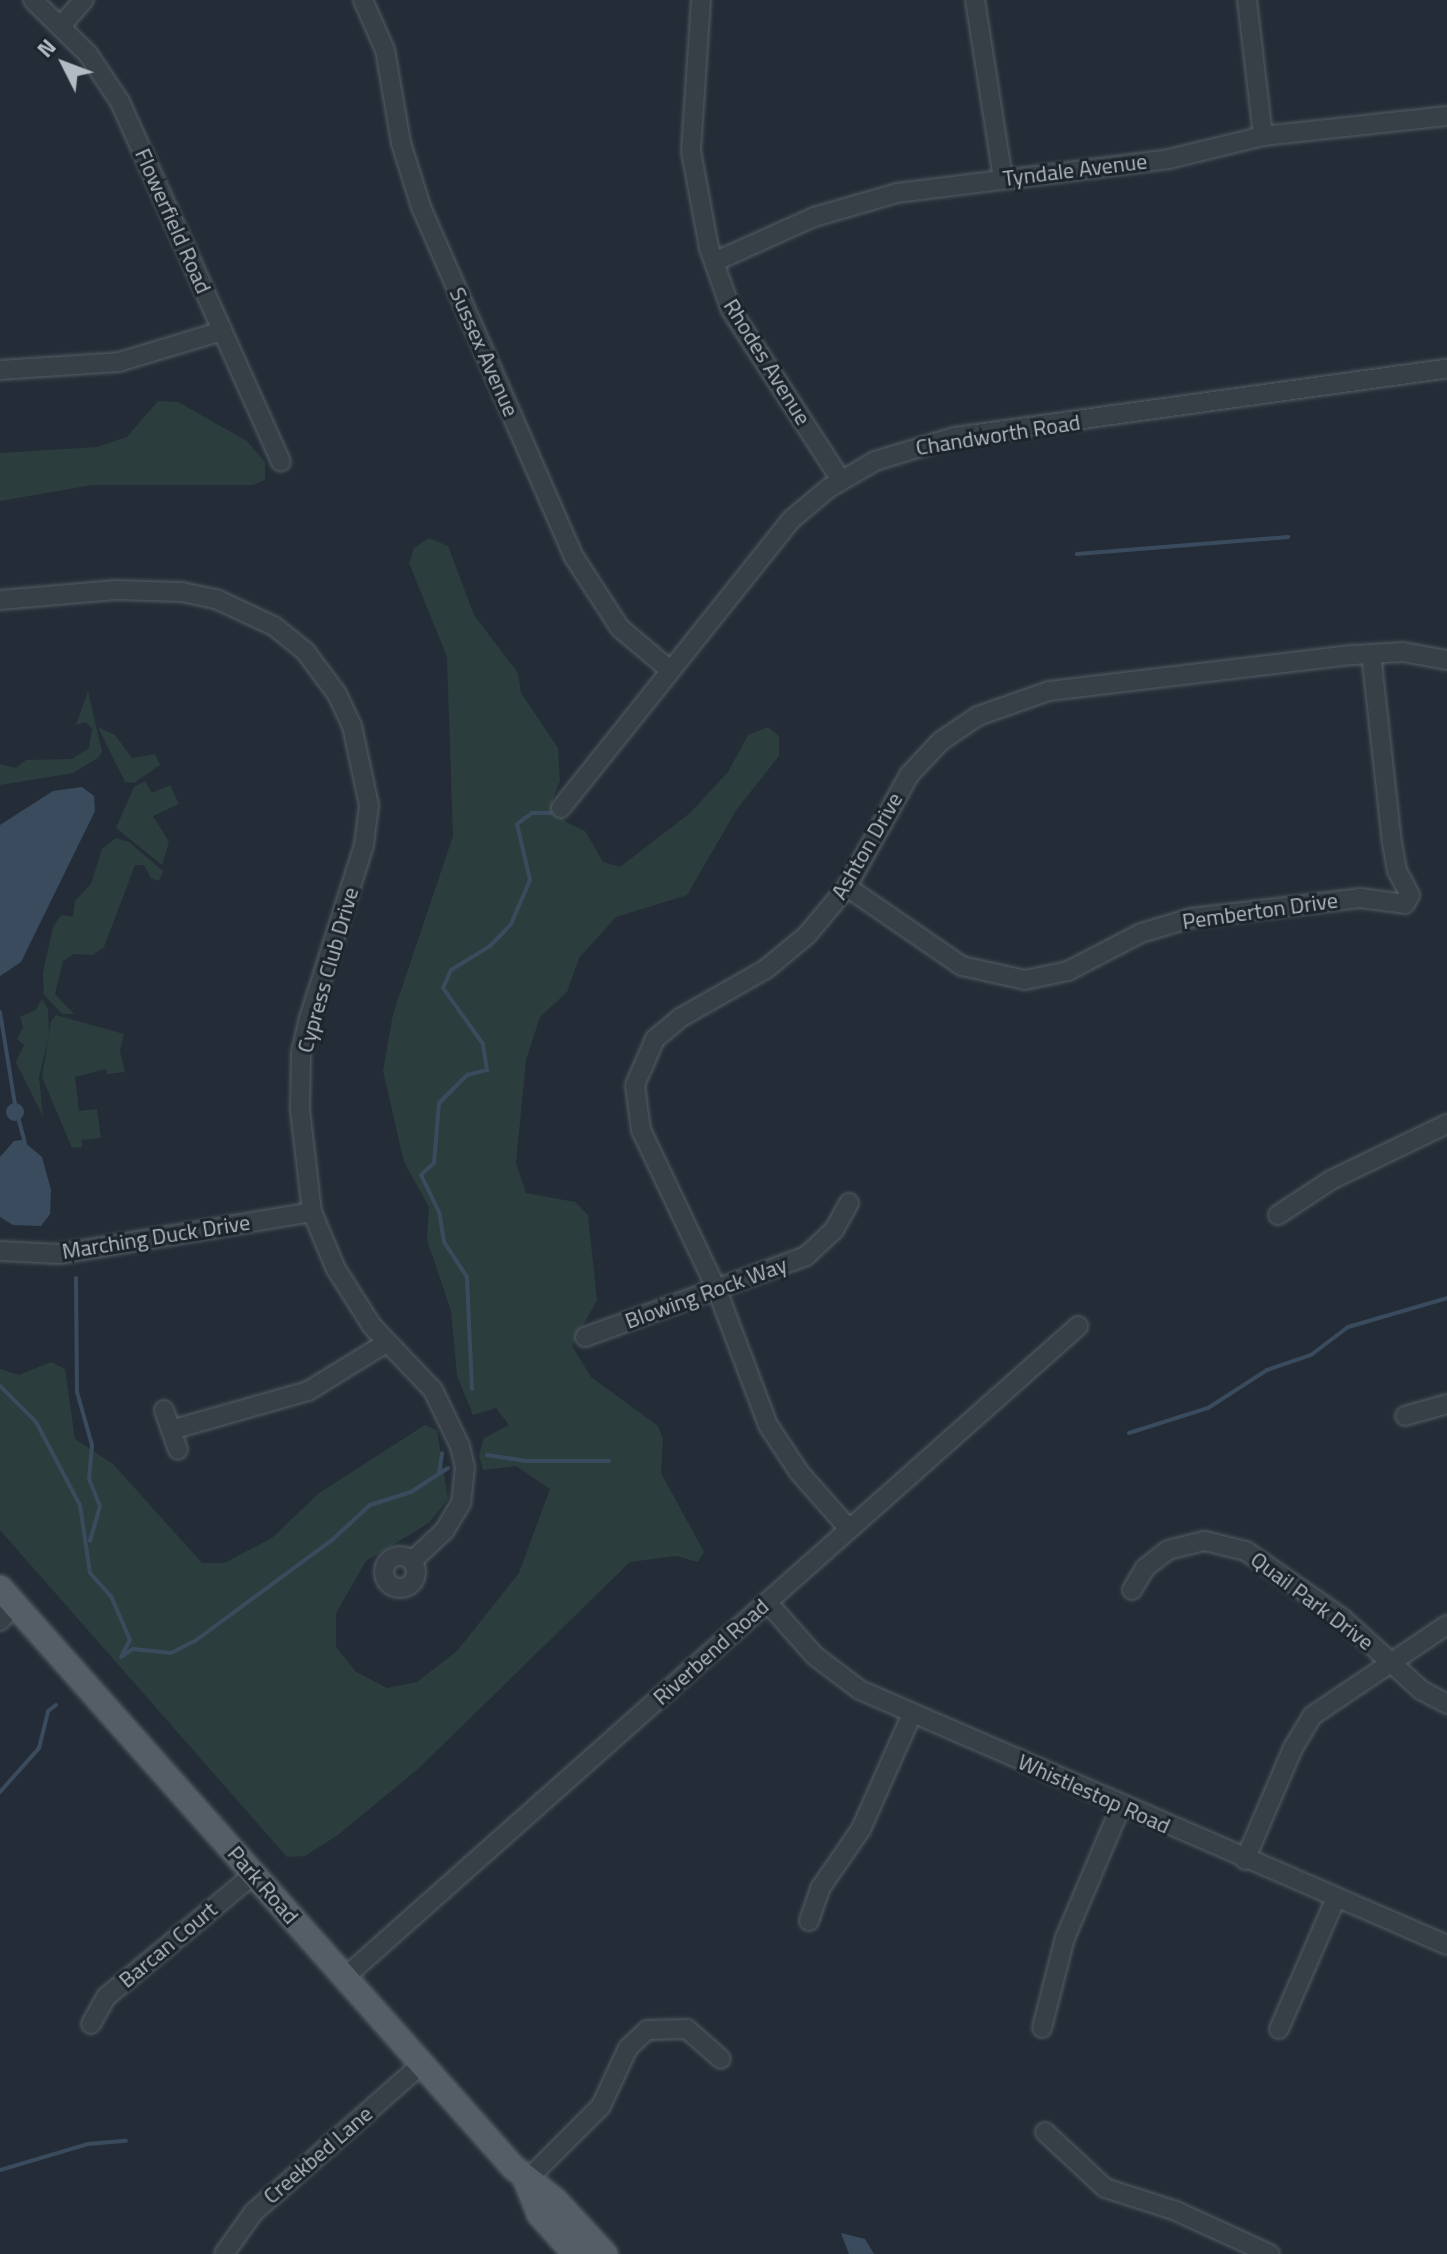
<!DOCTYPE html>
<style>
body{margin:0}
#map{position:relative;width:1447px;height:2254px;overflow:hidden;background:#242d37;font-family:"Titillium Web",sans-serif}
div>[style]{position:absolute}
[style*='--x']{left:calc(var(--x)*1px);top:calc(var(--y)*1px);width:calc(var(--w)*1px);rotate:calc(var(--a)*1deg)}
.green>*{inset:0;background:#2c3d3d}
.water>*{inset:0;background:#3b4b5e}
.round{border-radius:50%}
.stream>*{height:4px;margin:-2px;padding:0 2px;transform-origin:2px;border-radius:2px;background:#3b4b5e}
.roads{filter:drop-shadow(0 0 2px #555d65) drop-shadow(0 0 2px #555d65)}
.minor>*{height:18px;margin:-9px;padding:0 9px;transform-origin:9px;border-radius:9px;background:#373f47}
.minor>.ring{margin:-9px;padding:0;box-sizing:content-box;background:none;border:18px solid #373f47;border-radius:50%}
.major>*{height:24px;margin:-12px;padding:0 12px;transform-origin:12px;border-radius:12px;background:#555e67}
span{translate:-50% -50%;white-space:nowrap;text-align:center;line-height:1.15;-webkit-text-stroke:6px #1d242c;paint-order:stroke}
.street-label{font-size:22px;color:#b2bac3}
.north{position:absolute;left:24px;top:24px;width:80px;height:80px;-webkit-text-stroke:6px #1d242c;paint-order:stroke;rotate:312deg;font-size:22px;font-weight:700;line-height:32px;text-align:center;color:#b2bac3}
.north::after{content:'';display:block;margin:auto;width:28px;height:36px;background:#b2bac3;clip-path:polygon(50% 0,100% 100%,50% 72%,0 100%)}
</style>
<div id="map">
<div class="green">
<div style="clip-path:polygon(158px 401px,178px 402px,247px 441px,265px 462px,265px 480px,253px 485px,92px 485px,0 501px,0 453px,97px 447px,127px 437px)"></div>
<div style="clip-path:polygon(429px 538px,448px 546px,474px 615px,518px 673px,521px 693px,558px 748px,560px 781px,552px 801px,566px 822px,585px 831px,603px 862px,620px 867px,690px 813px,728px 772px,748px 735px,768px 727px,779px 736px,779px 756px,737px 809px,687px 895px,616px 917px,579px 958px,567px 992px,540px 1017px,526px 1060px,516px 1163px,526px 1193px,575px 1202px,588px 1215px,597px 1300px,572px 1346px,591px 1377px,658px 1426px,663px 1439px,661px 1473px,704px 1552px,698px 1562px,676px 1556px,630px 1562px,418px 1769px,338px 1835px,305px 1856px,287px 1857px,0 1530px,0 1369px,19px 1375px,51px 1362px,65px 1369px,75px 1439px,113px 1464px,202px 1563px,224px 1563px,272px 1538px,319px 1493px,425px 1425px,437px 1430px,448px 1499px,429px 1523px,366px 1561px,336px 1613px,336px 1647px,356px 1672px,387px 1688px,417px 1682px,457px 1651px,519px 1573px,550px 1489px,516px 1466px,483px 1470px,479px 1455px,484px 1438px,509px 1425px,496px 1408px,473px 1415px,457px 1376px,451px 1311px,427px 1240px,429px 1207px,404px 1162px,383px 1071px,393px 1014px,453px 836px,447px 657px,409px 563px,414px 548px)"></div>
<div style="clip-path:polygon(88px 691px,102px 752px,98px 758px,73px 773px,0 785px,0 764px,16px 768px,26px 760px,72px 759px,89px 748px,92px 729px,86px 722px,76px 725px)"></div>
<div style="clip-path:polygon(98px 727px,115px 735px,132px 758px,155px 754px,160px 765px,134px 783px,125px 782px)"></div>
<div style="clip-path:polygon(145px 781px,152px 793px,170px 785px,179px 804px,153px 816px,169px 842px,162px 865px,116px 828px,134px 787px)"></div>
<div style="clip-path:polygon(116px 838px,129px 842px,163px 871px,159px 881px,151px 878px,144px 865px,135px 865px,104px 947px,93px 955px,74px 954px,63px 961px,55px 994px,74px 1014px,62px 1014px,44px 995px,43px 973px,53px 927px,61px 915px,73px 917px,75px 901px,91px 884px,102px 849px)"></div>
<div style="clip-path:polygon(42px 999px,48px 1009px,49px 1035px,39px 1077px,43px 1116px,16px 1062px,24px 1045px,17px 1039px,23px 1027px,20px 1017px,36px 1010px)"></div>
<div style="clip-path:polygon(56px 1015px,124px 1034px,120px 1051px,125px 1072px,107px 1074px,106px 1069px,75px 1077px,79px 1111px,97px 1109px,101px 1138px,82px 1140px,82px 1147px,72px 1148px,42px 1077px,51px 1021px)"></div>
</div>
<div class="water">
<div style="clip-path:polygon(82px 787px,94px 796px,95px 811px,21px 962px,0 976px,0 825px,53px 791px)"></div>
<div class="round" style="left:6px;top:1103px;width:18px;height:18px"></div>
<div style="clip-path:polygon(22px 1140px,42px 1157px,51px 1190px,50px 1214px,41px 1226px,13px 1225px,0 1217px,0 1157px,14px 1141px)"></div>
<div style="clip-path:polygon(841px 2233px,865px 2239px,874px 2254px,849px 2254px)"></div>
</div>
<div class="stream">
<div style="--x:1077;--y:554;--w:212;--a:-4.6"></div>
<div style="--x:0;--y:1012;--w:94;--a:80.8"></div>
<div style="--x:18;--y:1117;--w:27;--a:75"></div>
<div style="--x:76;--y:1278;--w:114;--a:89.5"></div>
<div style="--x:77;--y:1392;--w:55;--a:74.2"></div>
<div style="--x:92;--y:1445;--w:34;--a:95"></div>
<div style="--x:89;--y:1479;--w:29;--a:68"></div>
<div style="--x:100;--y:1506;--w:36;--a:106"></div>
<div style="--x:0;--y:1386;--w:51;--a:45"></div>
<div style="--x:36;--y:1422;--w:94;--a:62.1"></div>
<div style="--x:80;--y:1505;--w:69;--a:81.6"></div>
<div style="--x:90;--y:1573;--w:31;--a:48"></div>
<div style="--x:111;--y:1596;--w:48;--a:66.6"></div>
<div style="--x:130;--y:1640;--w:17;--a:118"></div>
<div style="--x:472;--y:1389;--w:112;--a:-92.6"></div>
<div style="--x:467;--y:1277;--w:42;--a:-123.3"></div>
<div style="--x:444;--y:1242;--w:30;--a:-99"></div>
<div style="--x:439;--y:1212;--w:41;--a:-115.9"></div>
<div style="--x:421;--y:1175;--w:18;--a:-43"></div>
<div style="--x:434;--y:1163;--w:60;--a:-85.2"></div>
<div style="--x:439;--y:1103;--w:40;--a:-45"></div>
<div style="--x:467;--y:1075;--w:21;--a:-14"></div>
<div style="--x:487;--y:1070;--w:26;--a:-99"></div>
<div style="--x:483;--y:1044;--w:69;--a:-125.5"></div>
<div style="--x:443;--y:988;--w:20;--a:-66"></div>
<div style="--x:451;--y:970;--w:46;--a:-31.6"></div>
<div style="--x:490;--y:946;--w:30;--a:-46"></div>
<div style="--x:511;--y:924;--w:48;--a:-66.6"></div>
<div style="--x:530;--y:880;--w:57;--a:-103.1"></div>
<div style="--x:517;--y:824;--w:19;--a:-36"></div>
<div style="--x:532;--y:813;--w:18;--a:0"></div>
<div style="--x:1129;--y:1433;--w:83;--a:-17.6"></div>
<div style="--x:1208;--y:1408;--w:70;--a:-32.8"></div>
<div style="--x:1267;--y:1370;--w:46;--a:-18.8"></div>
<div style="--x:1311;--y:1355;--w:46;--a:-37.1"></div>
<div style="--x:1348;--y:1327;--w:103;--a:-16.3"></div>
<div style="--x:487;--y:1455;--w:40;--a:8.5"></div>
<div style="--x:527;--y:1461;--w:82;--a:0"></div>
<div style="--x:439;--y:1473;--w:20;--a:-81"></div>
<div style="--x:121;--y:1657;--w:14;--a:-34"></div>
<div style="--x:133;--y:1649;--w:38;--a:6"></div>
<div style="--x:171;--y:1653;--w:27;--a:-27"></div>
<div style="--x:195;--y:1641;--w:170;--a:-36.4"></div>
<div style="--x:332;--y:1540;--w:52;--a:-42.6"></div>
<div style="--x:370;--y:1505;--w:43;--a:-17.6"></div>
<div style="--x:411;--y:1492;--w:44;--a:-33"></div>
<div style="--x:0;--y:1792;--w:59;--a:-48.4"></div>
<div style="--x:39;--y:1748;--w:38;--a:-76"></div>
<div style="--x:48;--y:1711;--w:10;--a:-37"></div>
<div style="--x:0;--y:2170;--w:92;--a:-16.5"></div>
<div style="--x:88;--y:2144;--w:38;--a:-5"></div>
</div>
<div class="roads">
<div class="minor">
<div style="--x:33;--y:0;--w:77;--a:44.5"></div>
<div style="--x:88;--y:54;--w:58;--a:56.3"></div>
<div style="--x:120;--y:102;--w:394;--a:65.9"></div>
<div style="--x:363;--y:0;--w:55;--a:66.3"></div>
<div style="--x:385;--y:50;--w:94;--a:80.2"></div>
<div style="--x:401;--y:143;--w:67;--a:72.6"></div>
<div style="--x:421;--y:207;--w:382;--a:66.4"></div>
<div style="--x:574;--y:557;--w:85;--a:57.1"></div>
<div style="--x:620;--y:628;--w:65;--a:40"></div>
<div style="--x:701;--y:0;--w:151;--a:93.8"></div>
<div style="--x:691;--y:151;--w:99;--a:79.5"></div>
<div style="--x:709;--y:248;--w:66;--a:70.5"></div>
<div style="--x:731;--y:310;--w:202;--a:57.1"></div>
<div style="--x:975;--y:0;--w:180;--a:81.1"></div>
<div style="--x:1247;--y:0;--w:137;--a:83.3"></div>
<div style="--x:61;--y:26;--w:35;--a:-49"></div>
<div style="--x:714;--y:262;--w:110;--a:-24.2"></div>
<div style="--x:814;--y:217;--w:86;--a:-16.1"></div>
<div style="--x:897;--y:193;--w:274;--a:-7.1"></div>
<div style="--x:1169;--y:159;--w:97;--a:-13.7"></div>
<div style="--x:1263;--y:136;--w:185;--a:-6.2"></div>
<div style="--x:0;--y:370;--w:119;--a:-3.8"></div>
<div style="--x:119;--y:362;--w:108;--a:-16.8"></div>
<div style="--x:0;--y:600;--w:116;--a:-4.9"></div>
<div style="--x:116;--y:590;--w:66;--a:1.7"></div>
<div style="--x:182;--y:592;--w:35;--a:12"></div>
<div style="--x:216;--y:599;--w:64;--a:25"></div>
<div style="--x:274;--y:626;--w:40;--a:39"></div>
<div style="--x:305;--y:651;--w:54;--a:53.3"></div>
<div style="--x:337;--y:694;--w:35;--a:65"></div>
<div style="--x:352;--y:726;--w:81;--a:77.9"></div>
<div style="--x:369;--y:805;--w:40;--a:97.1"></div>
<div style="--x:364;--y:845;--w:182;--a:107.6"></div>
<div style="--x:309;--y:1018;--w:36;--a:103"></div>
<div style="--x:301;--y:1053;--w:57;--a:91"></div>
<div style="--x:300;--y:1110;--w:103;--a:83.3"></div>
<div style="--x:312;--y:1212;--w:62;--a:67.2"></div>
<div style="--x:336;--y:1269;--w:67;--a:57.7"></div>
<div style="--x:372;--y:1326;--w:88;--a:46.4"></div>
<div style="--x:433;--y:1390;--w:62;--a:64.3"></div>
<div style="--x:460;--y:1446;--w:22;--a:77"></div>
<div style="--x:465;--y:1467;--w:36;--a:96"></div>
<div style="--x:461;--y:1503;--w:33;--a:121"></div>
<div style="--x:444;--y:1531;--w:44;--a:136.8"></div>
<div style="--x:561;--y:808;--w:370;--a:-51.4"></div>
<div style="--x:792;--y:519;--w:48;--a:-40"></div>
<div style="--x:829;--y:488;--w:53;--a:-30.4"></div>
<div style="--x:875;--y:461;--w:83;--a:-16.9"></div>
<div style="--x:954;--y:437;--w:498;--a:-7.9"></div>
<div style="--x:847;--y:887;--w:140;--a:34.5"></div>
<div style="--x:962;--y:966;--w:65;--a:12.5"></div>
<div style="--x:1025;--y:980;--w:44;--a:-11.8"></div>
<div style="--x:1068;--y:971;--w:82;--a:-27.5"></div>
<div style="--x:1141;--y:933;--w:52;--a:-16.7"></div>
<div style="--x:1191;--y:918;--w:170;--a:-6.7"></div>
<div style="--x:1360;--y:898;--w:45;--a:7.6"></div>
<div style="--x:1405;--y:904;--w:10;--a:-61"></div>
<div style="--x:1410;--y:895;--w:27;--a:-118"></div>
<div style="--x:1397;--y:871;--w:28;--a:-100"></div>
<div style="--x:1392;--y:843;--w:190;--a:-96.3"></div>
<div style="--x:1278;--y:1215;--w:64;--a:-33.4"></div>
<div style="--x:1331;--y:1180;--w:129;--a:-25.8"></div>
<div style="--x:0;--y:1251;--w:59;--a:2.9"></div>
<div style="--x:59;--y:1254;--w:256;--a:-9.4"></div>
<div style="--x:585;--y:1337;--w:235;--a:-20.1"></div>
<div style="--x:806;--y:1256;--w:38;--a:-43"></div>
<div style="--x:834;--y:1230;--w:31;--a:-61"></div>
<div style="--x:164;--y:1410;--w:42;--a:70.7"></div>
<div style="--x:1405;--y:1416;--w:44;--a:-15.9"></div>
<div style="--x:171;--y:1430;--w:142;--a:-15.9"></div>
<div style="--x:308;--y:1391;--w:92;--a:-31.6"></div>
<div style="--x:849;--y:1529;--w:76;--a:-131.3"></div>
<div style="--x:799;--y:1472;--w:56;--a:-123.4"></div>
<div style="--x:768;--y:1425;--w:144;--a:-110.7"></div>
<div style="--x:717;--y:1290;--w:177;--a:-115.4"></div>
<div style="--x:641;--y:1130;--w:45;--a:-97.6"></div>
<div style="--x:635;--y:1085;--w:50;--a:-66.5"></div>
<div style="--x:655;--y:1039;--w:33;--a:-40"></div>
<div style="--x:680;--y:1018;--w:99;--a:-29.7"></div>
<div style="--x:766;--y:969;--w:53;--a:-39.7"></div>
<div style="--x:807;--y:935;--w:62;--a:-50.2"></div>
<div style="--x:847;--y:887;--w:128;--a:-61"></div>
<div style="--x:909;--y:775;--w:47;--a:-46.7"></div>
<div style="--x:941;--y:741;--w:45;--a:-34"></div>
<div style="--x:978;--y:716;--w:75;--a:-19.4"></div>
<div style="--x:1049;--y:691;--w:306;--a:-6.8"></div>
<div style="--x:1353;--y:655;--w:50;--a:-3.4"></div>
<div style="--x:1403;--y:652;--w:45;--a:10.3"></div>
<div class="ring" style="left:384px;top:1556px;width:14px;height:14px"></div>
<div style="--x:1132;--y:1590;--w:26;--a:-59"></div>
<div style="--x:1145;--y:1568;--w:29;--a:-38"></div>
<div style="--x:1168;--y:1550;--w:38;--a:-14"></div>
<div style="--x:1205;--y:1541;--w:42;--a:13.7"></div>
<div style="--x:1246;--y:1551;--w:117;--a:34.9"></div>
<div style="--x:1342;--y:1618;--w:107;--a:42.3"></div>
<div style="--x:1421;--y:1690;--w:30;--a:28"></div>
<div style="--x:767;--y:1602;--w:72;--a:48.4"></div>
<div style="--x:815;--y:1656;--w:56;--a:37.1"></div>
<div style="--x:860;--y:1690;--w:640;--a:23.48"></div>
<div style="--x:0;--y:1621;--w:22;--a:-51"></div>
<div style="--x:1245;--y:1860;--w:122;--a:-66.8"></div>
<div style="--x:1293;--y:1748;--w:37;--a:-59"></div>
<div style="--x:1312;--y:1716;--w:163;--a:-34"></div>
<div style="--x:809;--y:1921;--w:36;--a:-71"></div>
<div style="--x:821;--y:1887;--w:70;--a:-55.4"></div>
<div style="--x:861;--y:1829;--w:126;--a:-66.1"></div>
<div style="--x:344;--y:1978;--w:982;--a:-41.61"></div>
<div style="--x:91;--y:2024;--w:31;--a:-61"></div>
<div style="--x:106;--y:1997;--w:192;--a:-39.7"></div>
<div style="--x:1042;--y:2028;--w:93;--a:-75.7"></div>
<div style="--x:1065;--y:1938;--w:143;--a:-67"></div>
<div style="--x:1279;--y:2029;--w:141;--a:-66.5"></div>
<div style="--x:1045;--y:2132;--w:82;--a:43"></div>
<div style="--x:1105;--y:2188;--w:75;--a:17.9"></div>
<div style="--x:1176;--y:2211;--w:103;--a:24.6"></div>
<div style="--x:526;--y:2181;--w:106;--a:-45"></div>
<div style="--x:601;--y:2106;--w:64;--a:-65"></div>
<div style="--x:628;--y:2048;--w:26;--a:-43"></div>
<div style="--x:647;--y:2030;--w:40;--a:-1.4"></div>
<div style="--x:687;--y:2029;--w:45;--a:41.4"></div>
<div style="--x:224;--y:2254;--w:52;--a:-54.5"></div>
<div style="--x:254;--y:2212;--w:222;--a:-41.4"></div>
</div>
<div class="major">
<div style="--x:0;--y:1588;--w:774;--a:48.46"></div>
<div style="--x:513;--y:2167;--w:53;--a:38.2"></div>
<div style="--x:555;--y:2200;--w:74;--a:47.2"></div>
<div style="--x:526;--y:2181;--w:35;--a:68"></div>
<div style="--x:539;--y:2214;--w:54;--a:48"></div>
</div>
</div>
<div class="street-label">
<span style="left:1075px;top:170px;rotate:-7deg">Tyndale Avenue</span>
<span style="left:173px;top:221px;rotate:66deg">Flowerfield Road</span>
<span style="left:484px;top:352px;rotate:66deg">Sussex Avenue</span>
<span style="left:767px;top:362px;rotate:58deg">Rhodes Avenue</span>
<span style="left:998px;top:435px;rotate:-9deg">Chandworth Road</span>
<span style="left:867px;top:846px;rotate:-60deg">Ashton Drive</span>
<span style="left:1260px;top:911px;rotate:-8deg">Pemberton Drive</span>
<span style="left:328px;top:970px;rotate:-74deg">Cypress Club Drive</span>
<span style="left:156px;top:1237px;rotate:-9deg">Marching Duck Drive</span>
<span style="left:706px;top:1293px;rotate:-20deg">Blowing Rock Way</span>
<span style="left:1312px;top:1601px;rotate:37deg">Quail Park Drive</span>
<span style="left:711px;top:1652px;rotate:-42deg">Riverbend Road</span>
<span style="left:1094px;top:1794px;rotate:24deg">Whistlestop Road</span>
<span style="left:263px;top:1885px;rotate:49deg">Park Road</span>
<span style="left:168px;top:1945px;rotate:-40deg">Barcan Court</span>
<span style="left:318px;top:2155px;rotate:-41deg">Creekbed Lane</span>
</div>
<div class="north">N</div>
</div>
